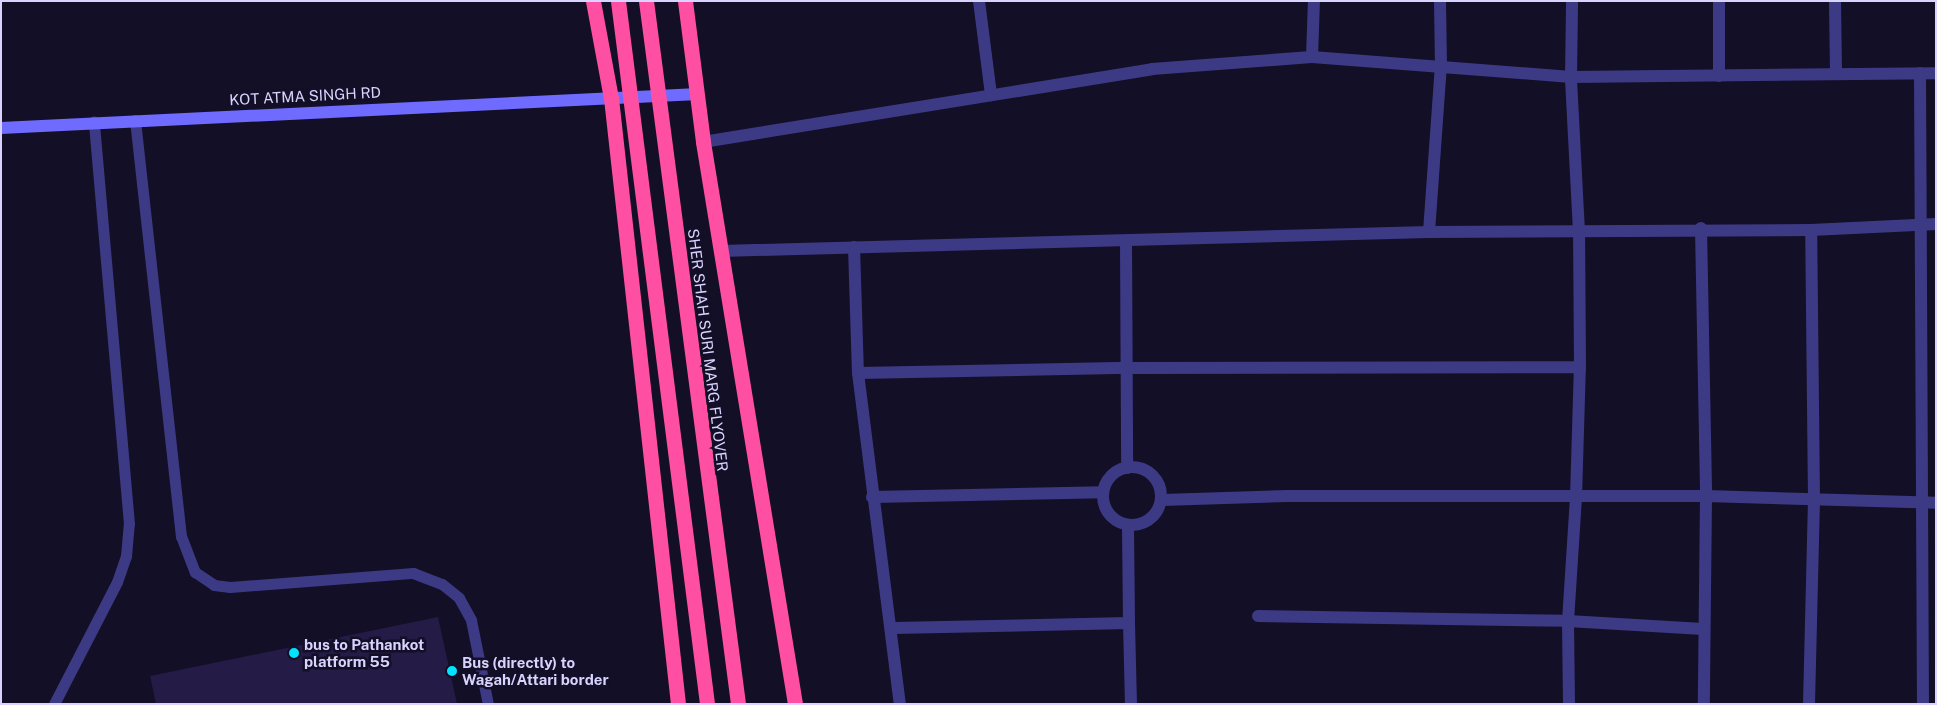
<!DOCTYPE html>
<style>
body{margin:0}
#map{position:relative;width:1937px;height:705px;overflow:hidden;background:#130f26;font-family:"Public Sans",sans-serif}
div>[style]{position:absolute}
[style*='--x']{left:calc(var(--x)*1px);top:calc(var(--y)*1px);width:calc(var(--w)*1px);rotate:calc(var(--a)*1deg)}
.building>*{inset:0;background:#241b47}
.lane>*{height:11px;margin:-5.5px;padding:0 5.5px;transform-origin:5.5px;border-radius:5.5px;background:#3d3a85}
.street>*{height:12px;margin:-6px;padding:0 6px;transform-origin:6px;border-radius:6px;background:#3d3a85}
.street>.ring{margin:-6px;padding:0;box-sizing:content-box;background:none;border:12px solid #3d3a85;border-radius:50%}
.secondary>*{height:12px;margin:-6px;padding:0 6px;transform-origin:6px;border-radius:6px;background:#6f6bff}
.highway>*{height:15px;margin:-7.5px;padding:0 7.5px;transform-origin:7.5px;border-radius:7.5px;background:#ff4fa3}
.highway-bridge>*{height:15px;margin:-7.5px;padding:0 7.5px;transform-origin:7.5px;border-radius:7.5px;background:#ff4fa3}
.dots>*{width:14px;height:14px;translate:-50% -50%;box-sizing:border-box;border:2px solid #130f26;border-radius:50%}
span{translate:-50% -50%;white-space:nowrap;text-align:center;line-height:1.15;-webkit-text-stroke:5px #130f26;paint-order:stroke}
.street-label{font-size:15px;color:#d9d4ff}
.poi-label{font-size:15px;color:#d9d4ff;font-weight:700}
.left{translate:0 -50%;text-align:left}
.frame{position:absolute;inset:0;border:2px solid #d9d4ff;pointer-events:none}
</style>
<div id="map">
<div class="building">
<div style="clip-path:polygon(438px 617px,457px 704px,156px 704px,150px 676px)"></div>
</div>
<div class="lane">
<div style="--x:135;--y:120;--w:419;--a:83.7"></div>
<div style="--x:181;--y:536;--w:39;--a:69"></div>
<div style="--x:195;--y:572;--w:23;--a:34"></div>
<div style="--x:214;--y:585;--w:16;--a:7"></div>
<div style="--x:230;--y:587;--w:184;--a:-4.4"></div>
<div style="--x:413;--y:573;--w:31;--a:21"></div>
<div style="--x:442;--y:584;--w:22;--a:39"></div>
<div style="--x:459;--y:598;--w:25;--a:61"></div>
<div style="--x:471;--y:620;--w:86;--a:78.6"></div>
<div style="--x:54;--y:704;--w:137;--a:-62.7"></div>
<div style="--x:117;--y:582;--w:28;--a:-71"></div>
<div style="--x:126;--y:556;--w:32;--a:-85"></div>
<div style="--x:129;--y:524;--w:404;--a:-95"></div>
</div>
<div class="street">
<div style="--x:979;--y:1;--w:95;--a:82.7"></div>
<div style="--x:1835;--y:1;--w:72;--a:89.2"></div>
<div style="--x:1312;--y:57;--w:56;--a:-88"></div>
<div style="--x:1920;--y:73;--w:631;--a:89.73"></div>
<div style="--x:1719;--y:76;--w:75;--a:-90"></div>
<div style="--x:703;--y:142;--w:455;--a:-9.2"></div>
<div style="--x:1152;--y:69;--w:160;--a:-4.3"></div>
<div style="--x:1312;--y:57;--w:260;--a:4.4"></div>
<div style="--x:1571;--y:77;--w:365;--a:-0.6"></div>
<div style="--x:1701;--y:228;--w:268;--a:88.9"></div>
<div style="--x:1706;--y:496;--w:208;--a:90.6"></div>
<div style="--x:1429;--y:232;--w:166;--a:-85.9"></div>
<div style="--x:1441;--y:66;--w:65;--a:-90.9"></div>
<div style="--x:1126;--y:243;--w:225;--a:89.7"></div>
<div style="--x:854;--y:247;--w:126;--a:88.2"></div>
<div style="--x:858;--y:373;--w:334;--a:82.8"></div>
<div style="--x:721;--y:251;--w:708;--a:-1.54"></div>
<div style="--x:1429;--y:232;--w:382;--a:-0.3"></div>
<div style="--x:1811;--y:230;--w:125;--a:-2.7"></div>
<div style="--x:858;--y:373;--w:271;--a:-1.1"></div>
<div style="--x:1129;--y:368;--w:451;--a:-0.1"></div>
<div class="ring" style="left:1103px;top:467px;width:46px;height:46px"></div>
<div style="--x:872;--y:497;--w:230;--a:-1.2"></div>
<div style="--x:1162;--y:500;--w:125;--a:-1.8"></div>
<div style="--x:1287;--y:496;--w:419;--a:0"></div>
<div style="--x:1706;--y:496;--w:230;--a:1.7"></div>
<div style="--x:1258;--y:616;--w:310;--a:0.9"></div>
<div style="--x:1568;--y:621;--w:135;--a:3.4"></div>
<div style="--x:1129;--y:623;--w:81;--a:88.6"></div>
<div style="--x:893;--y:628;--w:236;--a:-1.2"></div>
<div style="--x:1129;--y:623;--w:97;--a:-90.6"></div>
<div style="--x:1569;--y:704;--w:83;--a:-90.7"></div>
<div style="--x:1568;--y:621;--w:123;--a:-86.3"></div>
<div style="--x:1576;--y:498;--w:131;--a:-88.3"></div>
<div style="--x:1580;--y:367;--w:135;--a:-90.4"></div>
<div style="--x:1579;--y:232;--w:155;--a:-93"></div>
<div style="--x:1571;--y:77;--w:76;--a:-89.2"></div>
<div style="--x:1809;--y:704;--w:204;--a:-88.6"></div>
<div style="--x:1814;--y:500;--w:270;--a:-90.6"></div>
</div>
<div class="secondary">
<div style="--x:1;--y:128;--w:698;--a:-2.79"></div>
</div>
<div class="highway">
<div style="--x:593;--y:1;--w:99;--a:79.5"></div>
<div style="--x:611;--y:98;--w:610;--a:83.69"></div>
<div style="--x:685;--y:1;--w:142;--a:82.7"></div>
<div style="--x:703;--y:142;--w:569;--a:80.7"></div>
</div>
<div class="highway-bridge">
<div style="--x:618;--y:1;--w:709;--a:82.78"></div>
<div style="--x:646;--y:1;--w:709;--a:82.54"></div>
</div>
<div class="dots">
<div style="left:294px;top:653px;background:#00e5ff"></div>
<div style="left:452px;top:671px;background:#00e5ff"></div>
</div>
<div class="street-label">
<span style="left:305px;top:96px;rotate:-3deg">KOT ATMA SINGH RD</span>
<span style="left:708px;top:350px;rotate:83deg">SHER SHAH SURI MARG FLYOVER</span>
</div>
<div class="poi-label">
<span class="left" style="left:304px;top:653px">bus to Pathankot<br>platform 55</span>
<span class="left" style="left:462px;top:671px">Bus (directly) to<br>Wagah/Attari border</span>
</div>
<div class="frame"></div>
</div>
